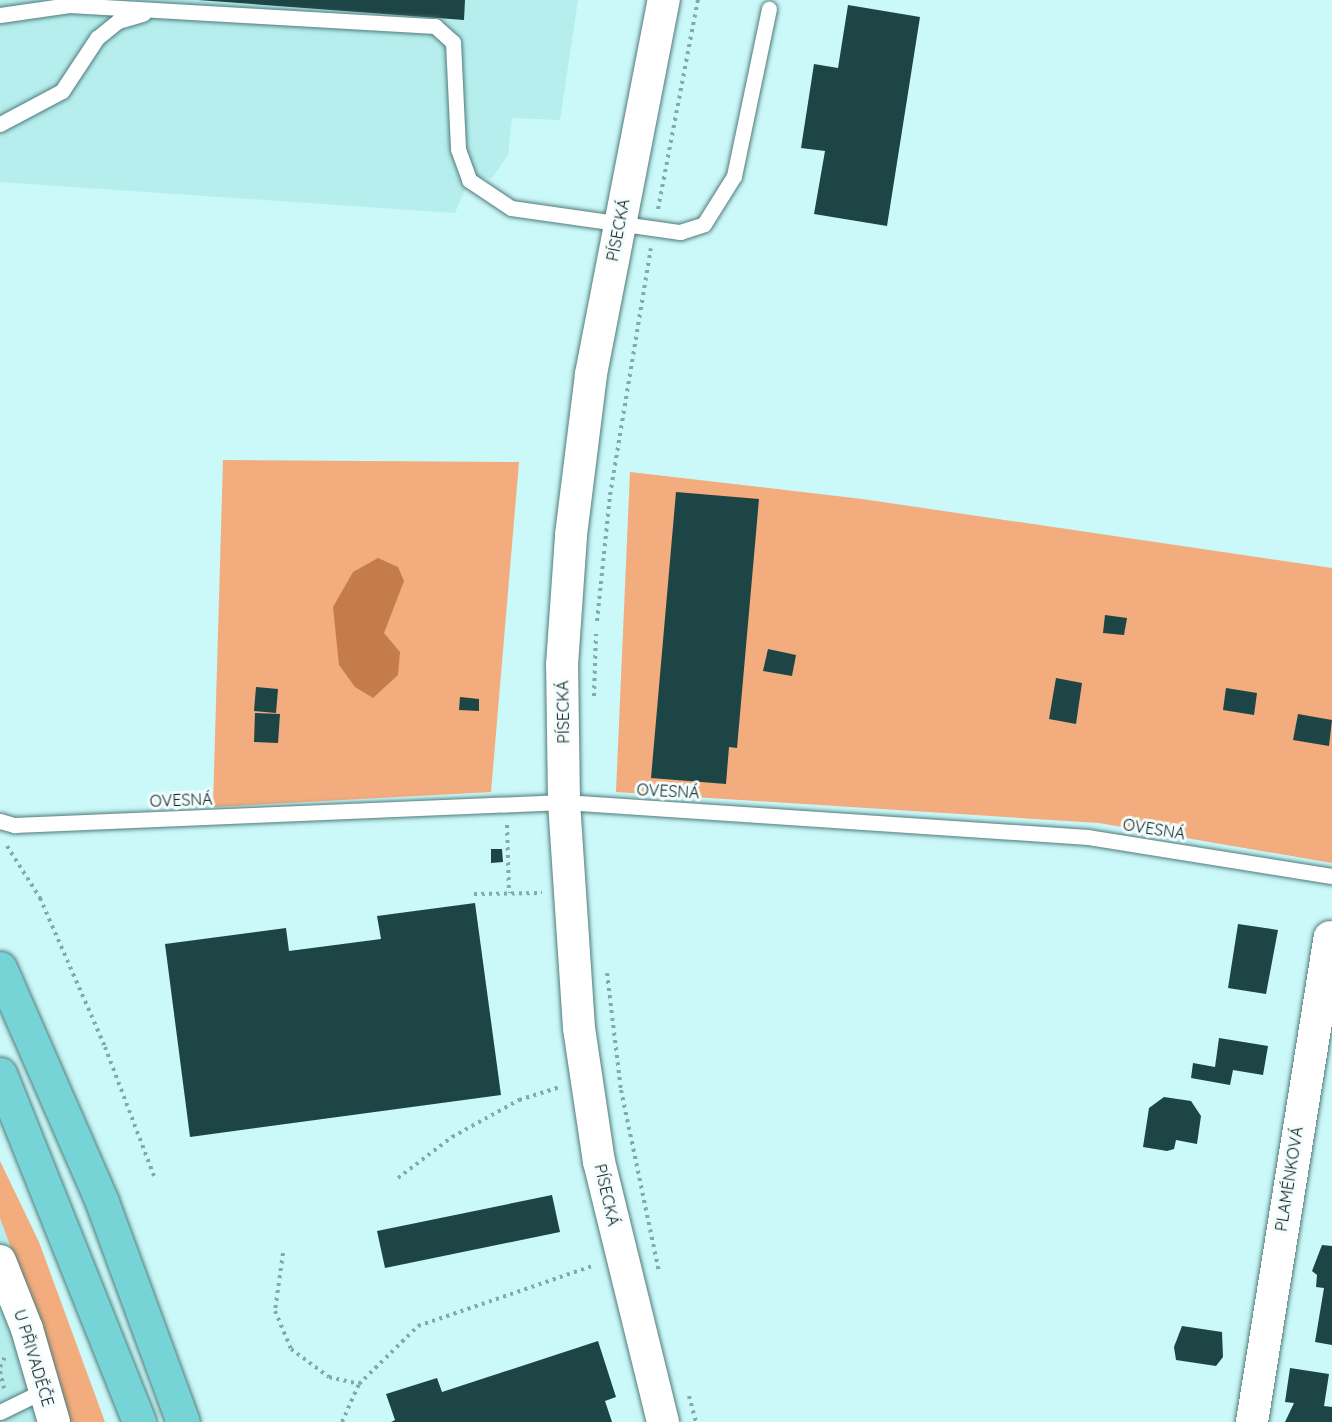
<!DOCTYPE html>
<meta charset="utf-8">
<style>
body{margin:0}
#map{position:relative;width:1332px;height:1422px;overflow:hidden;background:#cbf8f8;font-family:Quicksand,sans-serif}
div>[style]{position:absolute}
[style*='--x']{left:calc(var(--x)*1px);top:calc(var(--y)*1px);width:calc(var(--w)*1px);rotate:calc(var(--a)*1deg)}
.built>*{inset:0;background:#b6eeee}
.green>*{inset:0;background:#f2ac7d}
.water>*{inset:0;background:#c47c4b}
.building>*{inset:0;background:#1e4545}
.path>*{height:4px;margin-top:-2px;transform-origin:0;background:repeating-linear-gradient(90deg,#85a8a8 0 3px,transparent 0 7.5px)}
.roads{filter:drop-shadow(0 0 2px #517b7b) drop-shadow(0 0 2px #517b7b)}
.service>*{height:15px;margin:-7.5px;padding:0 7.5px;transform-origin:7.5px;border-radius:7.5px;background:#fff}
.minor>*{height:32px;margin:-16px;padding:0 16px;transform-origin:16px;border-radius:16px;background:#fff}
.trunk>*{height:33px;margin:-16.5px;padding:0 16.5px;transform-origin:16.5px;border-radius:16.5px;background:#76d4d6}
span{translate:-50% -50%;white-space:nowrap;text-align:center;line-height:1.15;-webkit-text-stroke:6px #f4fdfd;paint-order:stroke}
.street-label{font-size:16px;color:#0c1d1d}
</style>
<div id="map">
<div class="built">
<div style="clip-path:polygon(0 0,578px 0,560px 120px,512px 118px,508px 155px,492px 178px,469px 180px,455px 213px,0 182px)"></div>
<div style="clip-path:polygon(0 1165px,96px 1422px,0 1422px)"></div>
</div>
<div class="green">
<div style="clip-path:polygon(223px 460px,519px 462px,491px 792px,213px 807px)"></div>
<div style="clip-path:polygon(630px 472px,862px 499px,1332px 568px,1332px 863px,1099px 823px,616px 792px)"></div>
<div style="clip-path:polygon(0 1161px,39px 1242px,105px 1422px,69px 1422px,55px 1367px,0 1218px)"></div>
</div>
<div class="water">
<div style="clip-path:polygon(378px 558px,398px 567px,404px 581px,384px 633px,400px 652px,398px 675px,373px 698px,355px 687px,339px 665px,333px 607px,353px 572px)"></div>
</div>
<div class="building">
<div style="clip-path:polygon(198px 0,465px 0,464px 20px)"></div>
<div style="clip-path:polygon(848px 5px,920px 17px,887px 226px,814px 214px,825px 151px,801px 148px,814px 64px,838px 68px)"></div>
<div style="clip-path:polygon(676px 492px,759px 499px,737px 748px,729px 747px,726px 784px,651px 778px)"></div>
<div style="clip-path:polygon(1105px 615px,1127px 618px,1124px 635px,1103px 633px)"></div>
<div style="clip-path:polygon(768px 649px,796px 655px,792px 676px,763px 671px)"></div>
<div style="clip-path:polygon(1056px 678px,1082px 683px,1076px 724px,1049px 719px)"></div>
<div style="clip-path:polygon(256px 687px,278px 689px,276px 713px,254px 711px)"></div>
<div style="clip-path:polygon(1226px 688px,1257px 693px,1254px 715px,1223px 710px)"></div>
<div style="clip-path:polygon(460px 697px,479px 699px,479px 711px,459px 710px)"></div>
<div style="clip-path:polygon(255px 713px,280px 714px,278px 743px,254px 742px)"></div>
<div style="clip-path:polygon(1298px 714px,1332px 720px,1329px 746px,1293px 740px)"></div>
<div style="clip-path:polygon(491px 849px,502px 849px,503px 862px,491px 863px)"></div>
<div style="clip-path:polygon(475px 903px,501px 1095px,190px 1137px,165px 944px,286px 928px,289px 951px,381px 939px,377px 916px)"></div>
<div style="clip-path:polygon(1238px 924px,1278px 930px,1266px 994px,1228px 988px)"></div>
<div style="clip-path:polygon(1219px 1038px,1268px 1046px,1263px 1075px,1233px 1070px,1230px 1085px,1191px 1078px,1193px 1063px,1215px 1067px)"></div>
<div style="clip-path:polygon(1164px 1097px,1191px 1101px,1201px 1116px,1197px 1144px,1176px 1140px,1174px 1149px,1167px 1151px,1143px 1147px,1149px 1108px)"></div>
<div style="clip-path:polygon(552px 1195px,560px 1232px,385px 1268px,377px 1231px)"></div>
<div style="clip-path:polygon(1322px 1245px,1332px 1246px,1332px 1345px,1315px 1342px,1324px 1288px,1316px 1287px,1317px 1275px,1312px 1271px)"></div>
<div style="clip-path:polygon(1182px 1326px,1222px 1332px,1223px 1357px,1216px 1366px,1176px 1360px,1174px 1347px)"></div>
<div style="clip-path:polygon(598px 1341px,616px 1397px,605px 1401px,612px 1422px,391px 1422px,395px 1420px,386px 1394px,437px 1378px,442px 1392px)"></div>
<div style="clip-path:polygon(1290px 1368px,1329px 1374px,1324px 1406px,1332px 1407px,1332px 1422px,1285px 1422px,1294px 1403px,1285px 1402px)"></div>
</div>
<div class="path">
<div style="--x:658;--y:209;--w:213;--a:-79.2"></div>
<div style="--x:597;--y:621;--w:127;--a:-84.1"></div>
<div style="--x:610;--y:495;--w:250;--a:-80.6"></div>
<div style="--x:594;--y:696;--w:62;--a:-88.2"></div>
<div style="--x:507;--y:825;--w:68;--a:88.3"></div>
<div style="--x:7;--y:846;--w:62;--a:57.6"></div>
<div style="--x:40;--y:898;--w:163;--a:66.4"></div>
<div style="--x:105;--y:1047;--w:138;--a:69.2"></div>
<div style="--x:474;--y:894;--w:68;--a:-0.8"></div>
<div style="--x:607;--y:973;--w:118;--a:83.2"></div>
<div style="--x:621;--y:1090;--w:186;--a:78.2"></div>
<div style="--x:398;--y:1178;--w:68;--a:-37.2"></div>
<div style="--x:452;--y:1137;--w:77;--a:-28.9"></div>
<div style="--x:519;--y:1100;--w:43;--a:-17.6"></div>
<div style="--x:283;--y:1253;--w:59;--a:97.9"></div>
<div style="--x:275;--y:1311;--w:41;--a:67.2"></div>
<div style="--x:291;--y:1349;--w:47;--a:36.4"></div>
<div style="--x:329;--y:1377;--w:31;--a:13"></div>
<div style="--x:0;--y:1367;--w:11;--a:-63"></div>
<div style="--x:0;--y:1371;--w:18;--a:77"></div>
<div style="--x:689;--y:1396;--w:27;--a:75"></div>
<div style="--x:342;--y:1422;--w:42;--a:-65.9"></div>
<div style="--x:359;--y:1384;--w:83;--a:-44.5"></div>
<div style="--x:418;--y:1326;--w:187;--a:-19"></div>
</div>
<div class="roads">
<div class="service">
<div style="--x:0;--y:15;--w:70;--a:-8.2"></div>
<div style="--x:69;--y:5;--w:367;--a:3.3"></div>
<div style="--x:435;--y:26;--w:24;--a:42"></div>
<div style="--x:453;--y:42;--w:107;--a:87.3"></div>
<div style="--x:458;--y:149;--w:33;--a:70"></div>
<div style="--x:469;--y:180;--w:50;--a:33.7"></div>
<div style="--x:511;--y:208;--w:171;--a:8.1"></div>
<div style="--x:680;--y:232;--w:25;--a:-18"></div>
<div style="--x:704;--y:224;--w:57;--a:-58"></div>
<div style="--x:734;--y:176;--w:171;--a:-78.2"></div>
<div style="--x:0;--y:124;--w:70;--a:-28"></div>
<div style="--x:62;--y:91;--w:64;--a:-56.6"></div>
<div style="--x:97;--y:38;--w:27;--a:-39"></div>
<div style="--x:118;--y:21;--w:26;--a:-16"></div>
<div style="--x:0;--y:821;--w:15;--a:16"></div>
<div style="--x:14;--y:825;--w:550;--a:-2.39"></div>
<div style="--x:564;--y:802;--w:525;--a:3.82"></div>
<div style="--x:1088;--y:837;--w:247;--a:9.1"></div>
<div style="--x:0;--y:1412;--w:50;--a:-26.1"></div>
</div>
<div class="minor">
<div style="--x:0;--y:1261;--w:73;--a:68.3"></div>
<div style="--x:27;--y:1329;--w:97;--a:73.8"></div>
<div style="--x:663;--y:1422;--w:268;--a:-103.8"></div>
<div style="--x:599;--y:1162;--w:135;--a:-98.5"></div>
<div style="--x:579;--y:1028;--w:226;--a:-93.8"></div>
<div style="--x:564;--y:802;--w:137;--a:-90.8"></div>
<div style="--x:562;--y:665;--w:130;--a:-86"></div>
<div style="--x:571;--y:535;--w:162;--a:-82.9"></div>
<div style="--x:591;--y:374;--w:381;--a:-79"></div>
<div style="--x:1252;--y:1422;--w:491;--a:-80.9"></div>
</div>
<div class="trunk">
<div style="--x:0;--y:968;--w:255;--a:66.4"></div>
<div style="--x:102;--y:1202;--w:234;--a:69.8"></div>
<div style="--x:0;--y:1074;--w:375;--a:68.2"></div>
</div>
</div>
<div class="street-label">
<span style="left:618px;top:230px;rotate:-79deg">PÍSECKÁ</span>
<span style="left:563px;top:712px;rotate:-91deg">PÍSECKÁ</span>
<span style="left:668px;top:791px;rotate:3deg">OVESNÁ</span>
<span style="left:181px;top:800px;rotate:-2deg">OVESNÁ</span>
<span style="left:1154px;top:829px;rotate:9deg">OVESNÁ</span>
<span style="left:1289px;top:1179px;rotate:-81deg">PLAMÉNKOVÁ</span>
<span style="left:607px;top:1195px;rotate:77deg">PÍSECKÁ</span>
<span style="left:34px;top:1358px;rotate:73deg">U PŘIVADĚČE</span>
</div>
</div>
